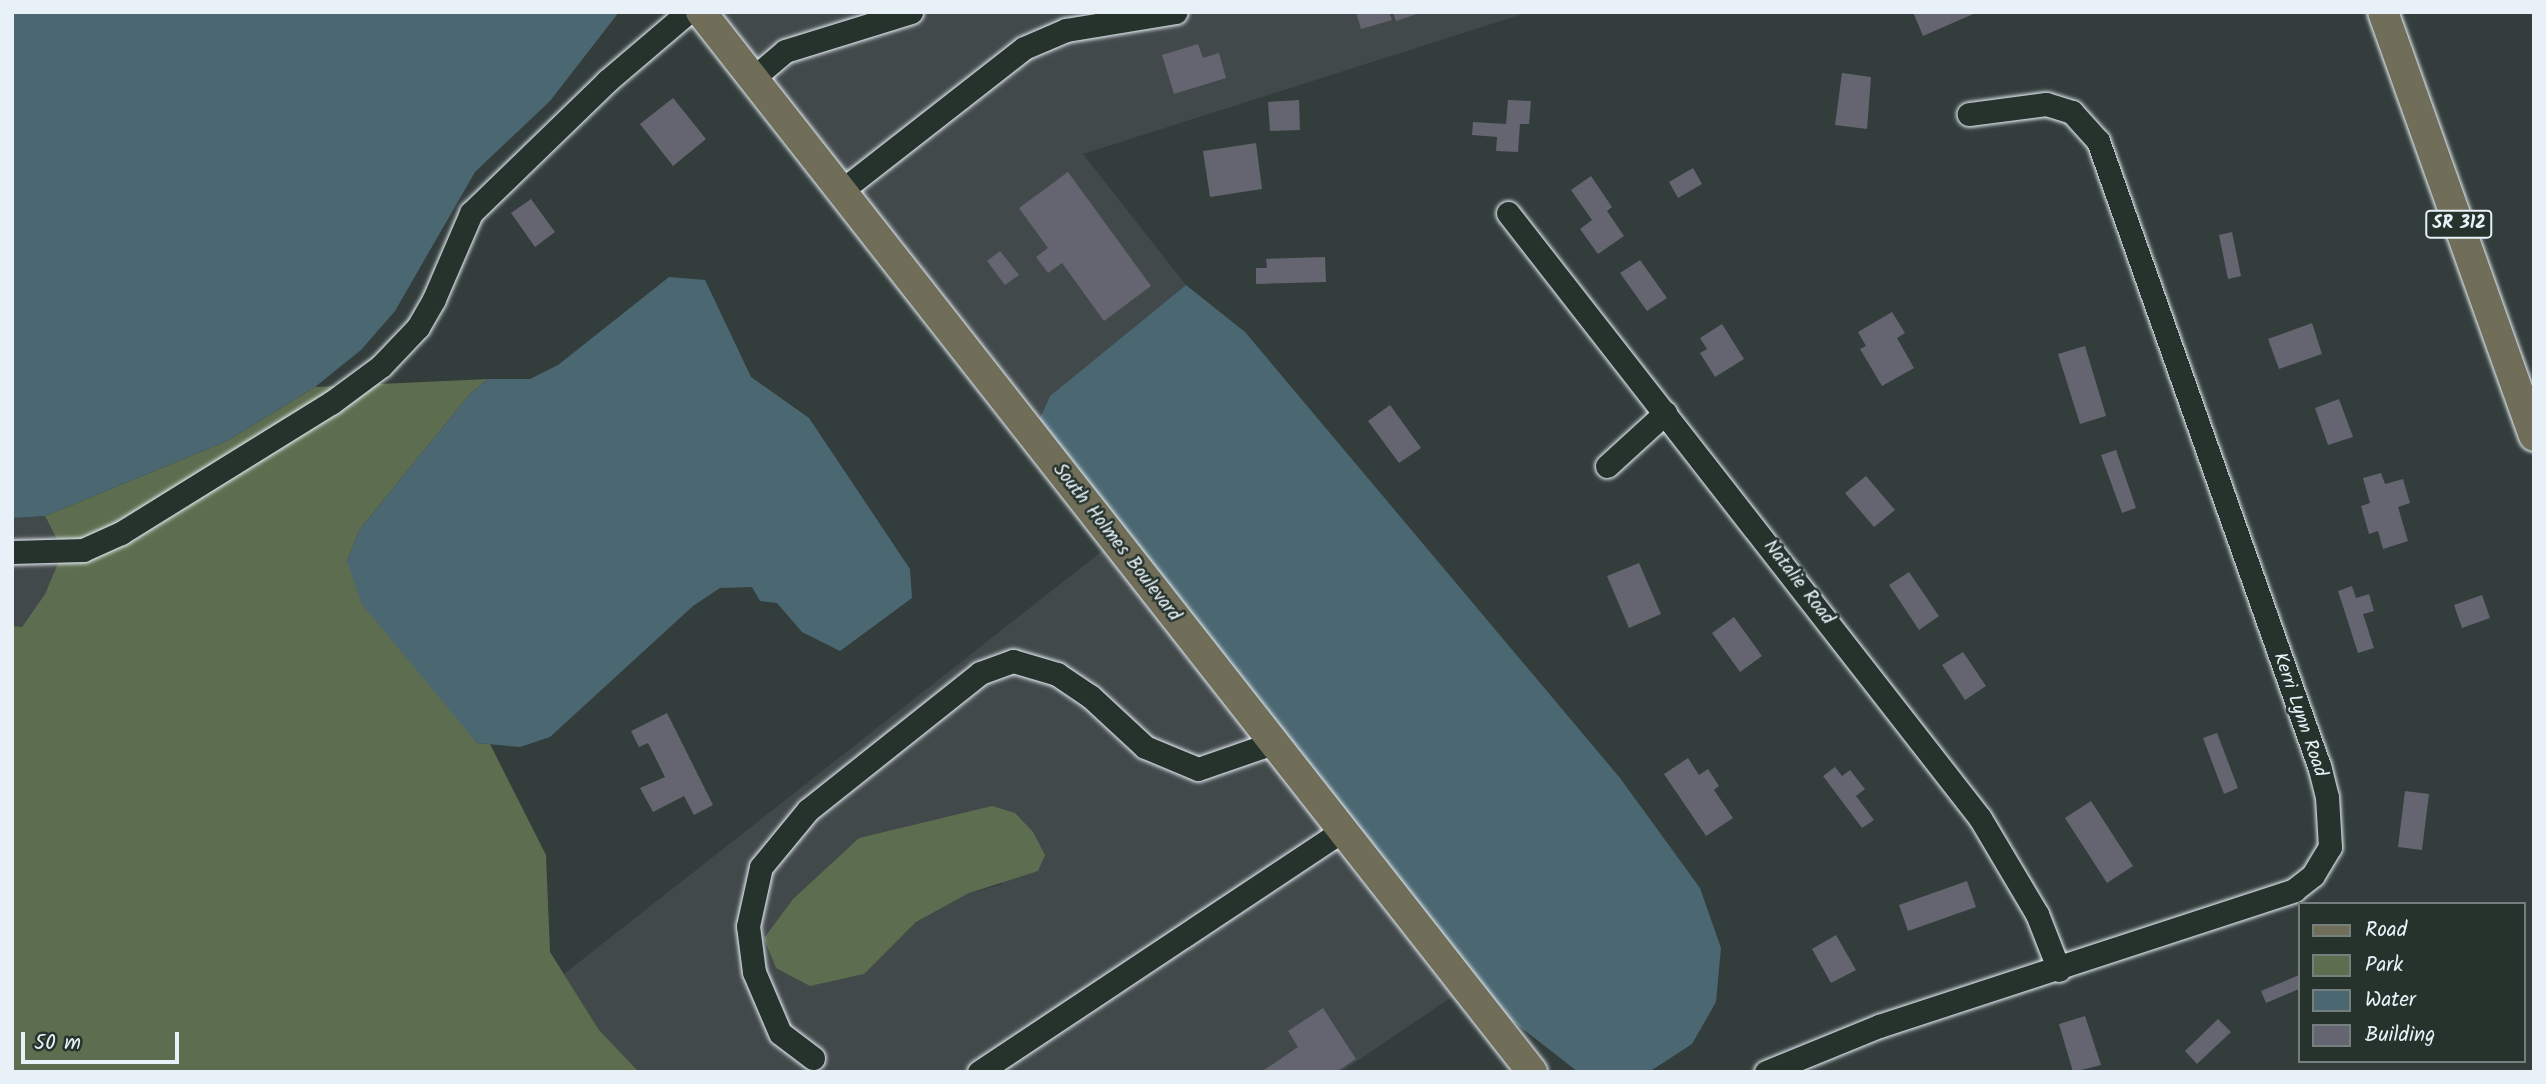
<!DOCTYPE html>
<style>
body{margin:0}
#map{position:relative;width:2546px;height:1084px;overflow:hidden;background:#333d3b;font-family:Kalam,sans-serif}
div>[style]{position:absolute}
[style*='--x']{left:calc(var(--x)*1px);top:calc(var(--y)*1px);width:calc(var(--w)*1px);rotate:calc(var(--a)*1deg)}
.built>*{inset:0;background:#42494b}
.green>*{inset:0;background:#5d6d4f}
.water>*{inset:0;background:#4b6771}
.building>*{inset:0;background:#656571}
.roads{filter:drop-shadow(0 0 2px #e8f1f8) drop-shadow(0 0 2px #e8f1f8)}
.minor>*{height:23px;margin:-11.5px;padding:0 11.5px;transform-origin:11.5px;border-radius:11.5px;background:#26332d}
.major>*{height:30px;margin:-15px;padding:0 15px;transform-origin:15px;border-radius:15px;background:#706e59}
span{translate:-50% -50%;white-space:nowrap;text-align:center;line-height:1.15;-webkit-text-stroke:5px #26332d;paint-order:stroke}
.shield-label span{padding:2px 5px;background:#26332d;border:2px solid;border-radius:5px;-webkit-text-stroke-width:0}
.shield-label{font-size:18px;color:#e8f1f8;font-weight:700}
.street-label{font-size:19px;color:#e8f1f8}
.frame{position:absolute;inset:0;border:14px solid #e8f1f8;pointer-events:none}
.legend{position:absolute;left:2298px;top:902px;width:228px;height:161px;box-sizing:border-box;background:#26332d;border:2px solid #747f7e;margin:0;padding:9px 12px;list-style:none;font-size:21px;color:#e8f1f8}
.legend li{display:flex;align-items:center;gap:14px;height:35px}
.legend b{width:35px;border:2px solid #747f7e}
.scale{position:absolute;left:21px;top:1032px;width:158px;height:32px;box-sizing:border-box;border:4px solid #e8f1f8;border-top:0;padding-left:9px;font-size:21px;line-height:24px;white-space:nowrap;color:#e8f1f8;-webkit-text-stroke:5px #26332d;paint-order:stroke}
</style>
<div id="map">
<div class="built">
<div style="clip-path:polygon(714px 12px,1529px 12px,1083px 154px,1186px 285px,1050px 396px,1036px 424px)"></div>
<div style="clip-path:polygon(45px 516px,63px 550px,45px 594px,22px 627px,12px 626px,12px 518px)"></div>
<div style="clip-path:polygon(evenodd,1106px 548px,1456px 994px,1341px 1072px,639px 1072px,599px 1030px,564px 974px,1106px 548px,907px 827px,1003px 884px,969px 893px,916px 922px,863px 974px,764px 938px,793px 899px,859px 838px,907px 827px)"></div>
</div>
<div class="green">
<div style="clip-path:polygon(488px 379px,470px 394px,360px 529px,347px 561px,477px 743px,490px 744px,546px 855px,550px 952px,599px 1030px,639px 1072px,12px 1072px,12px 626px,22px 627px,45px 594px,63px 551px,45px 516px,227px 441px,315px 387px)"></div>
<div style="clip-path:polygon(992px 806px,1015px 813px,1033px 832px,1045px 855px,1038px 871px,969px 893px,916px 922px,864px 974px,810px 986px,776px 968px,764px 938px,793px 899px,859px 838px)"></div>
</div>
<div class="water">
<div style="clip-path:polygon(12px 12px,619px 12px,550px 101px,475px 172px,395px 311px,361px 350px,315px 387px,227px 441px,45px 516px,12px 518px)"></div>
<div style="clip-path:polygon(669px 277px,705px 280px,751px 377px,809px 418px,910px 569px,912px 598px,840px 651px,802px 632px,777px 603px,760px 601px,752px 587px,720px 588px,693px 606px,550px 737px,520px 747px,477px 743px,361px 603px,347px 561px,360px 529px,470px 394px,488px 379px,530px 379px,558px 365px)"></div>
<div style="clip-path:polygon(1186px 285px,1245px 332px,1620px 778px,1700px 888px,1721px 948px,1716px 1002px,1692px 1044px,1649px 1072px,1578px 1072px,1496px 1008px,1037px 424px,1050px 396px)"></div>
</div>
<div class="building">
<div style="clip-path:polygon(1356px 12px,1389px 12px,1392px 20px,1361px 29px)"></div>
<div style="clip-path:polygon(1393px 12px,1420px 12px,1420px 13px,1396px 21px)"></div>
<div style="clip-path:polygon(1913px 12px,1978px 12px,1923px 36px)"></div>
<div style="clip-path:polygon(1198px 44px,1203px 58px,1219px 53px,1226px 78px,1174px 94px,1162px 55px)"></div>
<div style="clip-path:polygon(1842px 73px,1871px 77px,1867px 129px,1835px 125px)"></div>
<div style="clip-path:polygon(673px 98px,706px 139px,673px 166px,640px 124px)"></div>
<div style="clip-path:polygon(1299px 100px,1300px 130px,1270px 131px,1268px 102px)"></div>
<div style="clip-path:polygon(1508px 100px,1531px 101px,1529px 124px,1520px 124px,1518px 152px,1496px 151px,1497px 137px,1472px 135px,1473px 122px,1506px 124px)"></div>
<div style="clip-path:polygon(1256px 143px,1262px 189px,1210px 197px,1203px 151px)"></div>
<div style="clip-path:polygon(1693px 168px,1702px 184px,1678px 198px,1669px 182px)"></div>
<div style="clip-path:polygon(1068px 172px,1151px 286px,1104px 321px,1062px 263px,1048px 273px,1036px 257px,1048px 248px,1019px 208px)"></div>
<div style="clip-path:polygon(1591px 176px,1612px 207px,1607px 211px,1624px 236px,1598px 254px,1580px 229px,1592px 220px,1571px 190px)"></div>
<div style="clip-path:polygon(531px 199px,555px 232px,535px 247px,511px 213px)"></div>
<div style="clip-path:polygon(2232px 232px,2241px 276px,2228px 279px,2219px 235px)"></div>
<div style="clip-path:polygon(1000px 251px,1019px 275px,1005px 285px,987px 261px)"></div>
<div style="clip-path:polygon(1325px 257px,1326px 282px,1256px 284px,1256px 268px,1267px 268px,1266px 259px)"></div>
<div style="clip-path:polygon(1640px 260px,1667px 298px,1647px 311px,1620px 273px)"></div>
<div style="clip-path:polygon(1892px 312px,1905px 333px,1897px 338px,1914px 368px,1882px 386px,1860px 349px,1866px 346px,1858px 332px)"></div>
<div style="clip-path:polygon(2312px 323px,2322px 354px,2279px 369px,2268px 339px)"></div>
<div style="clip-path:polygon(1722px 324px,1744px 359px,1715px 377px,1700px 353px,1707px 349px,1700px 338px)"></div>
<div style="clip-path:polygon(2085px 346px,2106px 416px,2080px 424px,2058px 354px)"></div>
<div style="clip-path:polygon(2339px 399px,2353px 437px,2328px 445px,2315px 408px)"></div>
<div style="clip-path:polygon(1390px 405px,1421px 448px,1399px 463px,1368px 421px)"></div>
<div style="clip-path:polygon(2116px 450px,2136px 508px,2122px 513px,2101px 455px)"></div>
<div style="clip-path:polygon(2381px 473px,2385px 484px,2403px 479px,2410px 503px,2398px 507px,2408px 541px,2383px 549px,2378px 531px,2369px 534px,2361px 506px,2370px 503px,2363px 478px)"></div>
<div style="clip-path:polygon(1866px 476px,1895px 510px,1874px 527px,1845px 493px)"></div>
<div style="clip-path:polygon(1639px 563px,1661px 614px,1629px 628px,1607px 576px)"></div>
<div style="clip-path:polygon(1909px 572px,1939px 616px,1919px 630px,1889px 585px)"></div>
<div style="clip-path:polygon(2352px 586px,2356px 598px,2369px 594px,2374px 611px,2363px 614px,2374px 648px,2358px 653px,2338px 591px)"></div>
<div style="clip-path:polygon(2482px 595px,2490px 618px,2462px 628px,2454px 605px)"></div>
<div style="clip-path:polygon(1734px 617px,1762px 656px,1740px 672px,1712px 633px)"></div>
<div style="clip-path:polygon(1963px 652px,1986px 686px,1965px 700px,1942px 665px)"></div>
<div style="clip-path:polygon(667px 713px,713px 805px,694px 815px,684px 796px,653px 812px,640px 788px,665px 777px,648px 743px,639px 747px,631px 731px)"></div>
<div style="clip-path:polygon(2217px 733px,2238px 788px,2224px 794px,2203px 738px)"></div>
<div style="clip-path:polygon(1688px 758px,1699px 775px,1708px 769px,1719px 786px,1714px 790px,1733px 818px,1706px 836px,1664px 774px)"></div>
<div style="clip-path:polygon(1835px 767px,1842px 776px,1850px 770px,1865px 789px,1856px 796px,1874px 820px,1862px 828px,1823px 776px)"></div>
<div style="clip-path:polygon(2405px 791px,2429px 794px,2422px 850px,2398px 847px)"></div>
<div style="clip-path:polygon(2091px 801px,2133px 866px,2107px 883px,2065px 818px)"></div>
<div style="clip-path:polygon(1967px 881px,1976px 907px,1908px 931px,1899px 905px)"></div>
<div style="clip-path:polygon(1836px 935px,1856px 970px,1831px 983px,1812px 949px)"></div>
<div style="clip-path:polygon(2299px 975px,2299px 989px,2266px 1003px,2261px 991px)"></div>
<div style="clip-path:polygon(1323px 1008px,1356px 1059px,1336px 1072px,1261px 1072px,1298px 1047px,1288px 1031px)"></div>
<div style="clip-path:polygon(2085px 1016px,2101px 1065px,2073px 1072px,2059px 1024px)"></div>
<div style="clip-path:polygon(2218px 1019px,2231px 1032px,2197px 1064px,2185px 1051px)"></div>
</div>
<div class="roads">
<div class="minor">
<div style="--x:752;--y:79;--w:43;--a:-40.3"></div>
<div style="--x:785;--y:51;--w:132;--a:-17.2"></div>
<div style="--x:841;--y:191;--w:232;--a:-38"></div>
<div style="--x:1024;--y:48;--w:46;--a:-23.2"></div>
<div style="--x:1066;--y:30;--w:111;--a:-9.3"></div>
<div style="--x:1508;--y:213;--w:767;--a:52.04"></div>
<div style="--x:1980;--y:818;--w:112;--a:59.3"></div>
<div style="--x:2037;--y:914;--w:60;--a:68.6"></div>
<div style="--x:1607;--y:466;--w:79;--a:-42.4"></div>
<div style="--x:12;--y:552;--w:71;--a:-1.6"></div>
<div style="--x:83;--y:550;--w:42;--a:-24.1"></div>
<div style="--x:121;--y:533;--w:247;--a:-31.8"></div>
<div style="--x:331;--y:403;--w:62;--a:-36.5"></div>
<div style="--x:381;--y:366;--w:54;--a:-46.5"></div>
<div style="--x:418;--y:327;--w:32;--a:-60"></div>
<div style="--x:434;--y:299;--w:94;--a:-66.7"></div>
<div style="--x:471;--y:213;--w:190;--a:-44.1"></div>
<div style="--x:607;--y:81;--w:106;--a:-40.4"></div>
<div style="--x:813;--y:1058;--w:41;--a:-142.9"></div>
<div style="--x:780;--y:1033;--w:66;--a:-113.1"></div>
<div style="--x:754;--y:972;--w:46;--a:-97.4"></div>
<div style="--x:748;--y:926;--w:60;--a:-77.6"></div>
<div style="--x:761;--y:867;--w:74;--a:-50.5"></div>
<div style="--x:808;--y:810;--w:220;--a:-38.5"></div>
<div style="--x:980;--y:673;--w:35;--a:-20"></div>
<div style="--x:1013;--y:661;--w:46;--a:16.5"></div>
<div style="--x:1057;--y:674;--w:40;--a:34"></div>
<div style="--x:1090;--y:696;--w:75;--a:42.8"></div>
<div style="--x:1145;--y:747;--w:57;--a:22.5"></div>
<div style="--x:1198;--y:769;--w:79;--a:-19.1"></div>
<div style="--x:979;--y:1072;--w:436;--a:-33.6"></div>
<div style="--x:1766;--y:1072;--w:122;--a:-22.2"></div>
<div style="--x:1879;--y:1026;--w:437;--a:-18.1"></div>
<div style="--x:2294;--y:890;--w:24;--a:-38"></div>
<div style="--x:2313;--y:875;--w:33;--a:-59"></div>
<div style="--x:2330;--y:847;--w:50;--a:-93.4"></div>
<div style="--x:2327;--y:797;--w:32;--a:-104"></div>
<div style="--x:2319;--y:766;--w:663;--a:-109.47"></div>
<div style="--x:2098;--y:141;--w:39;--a:-132"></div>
<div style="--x:2072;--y:112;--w:27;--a:-163"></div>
<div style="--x:2046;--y:104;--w:78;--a:172.6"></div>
</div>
<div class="major">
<div style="--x:701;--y:12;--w:1347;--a:51.9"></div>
<div style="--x:2383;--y:12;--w:450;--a:70.4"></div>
</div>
</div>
<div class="shield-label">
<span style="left:2459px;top:224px">SR 312</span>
</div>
<div class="street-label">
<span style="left:1116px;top:543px;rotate:52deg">South Holmes Boulevard</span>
<span style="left:1798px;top:583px;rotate:52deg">Natalie Road</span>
<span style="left:2299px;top:715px;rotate:71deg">Kerri Lynn Road</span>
</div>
<div class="frame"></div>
<ul class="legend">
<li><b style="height:9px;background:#706e59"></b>Road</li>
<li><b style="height:19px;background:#5d6d4f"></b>Park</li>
<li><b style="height:19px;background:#4b6771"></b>Water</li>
<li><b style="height:19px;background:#656571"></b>Building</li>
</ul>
<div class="scale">50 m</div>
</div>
